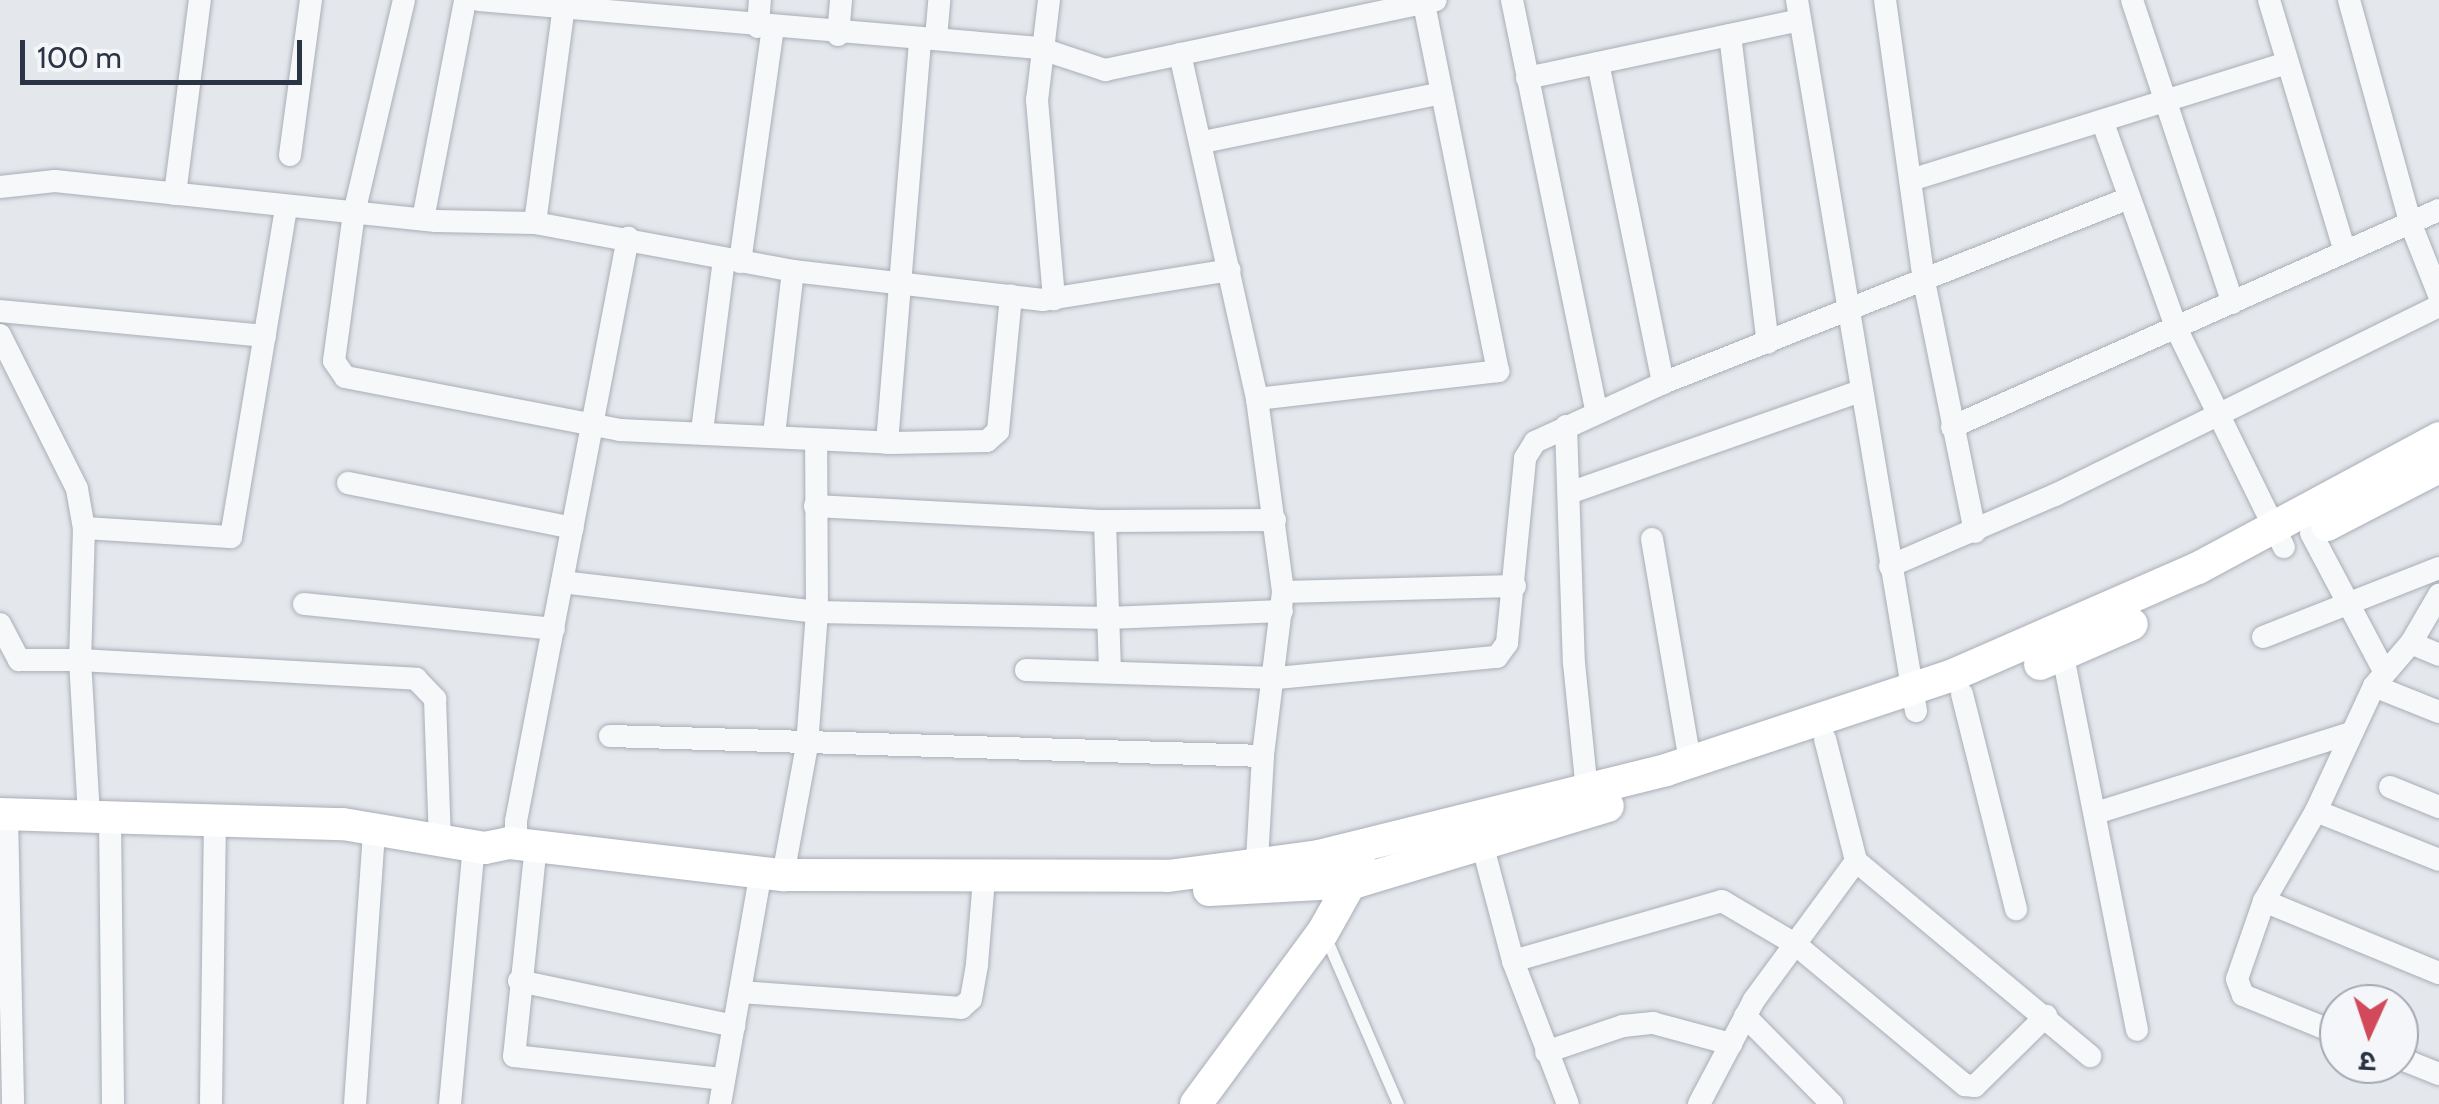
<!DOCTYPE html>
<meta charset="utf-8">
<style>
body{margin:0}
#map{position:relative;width:2439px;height:1104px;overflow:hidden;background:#e4e7ec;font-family:Cabin,"Noto Sans Devanagari",sans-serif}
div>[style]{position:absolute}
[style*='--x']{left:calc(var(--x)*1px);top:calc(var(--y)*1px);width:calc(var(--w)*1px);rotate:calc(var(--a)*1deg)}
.roads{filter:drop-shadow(0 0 2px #a9aeb7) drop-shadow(0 0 2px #a9aeb7)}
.lane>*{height:11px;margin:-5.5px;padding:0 5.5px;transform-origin:5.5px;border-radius:5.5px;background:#f7f8fa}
.street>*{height:22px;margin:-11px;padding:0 11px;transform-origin:11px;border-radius:11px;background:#f7f8fa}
.secondary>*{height:32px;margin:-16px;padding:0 16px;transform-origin:16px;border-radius:16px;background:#fff}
span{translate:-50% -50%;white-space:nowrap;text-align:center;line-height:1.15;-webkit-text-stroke:8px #f4f6f9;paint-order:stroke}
.north{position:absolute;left:2319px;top:984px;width:100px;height:100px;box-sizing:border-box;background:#f4f6f9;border:2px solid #a4a8b1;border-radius:50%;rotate:183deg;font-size:28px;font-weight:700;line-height:40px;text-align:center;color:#2b3445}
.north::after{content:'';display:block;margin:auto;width:35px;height:45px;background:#d1495b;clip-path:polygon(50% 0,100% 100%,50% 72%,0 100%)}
.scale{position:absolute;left:20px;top:40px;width:282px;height:45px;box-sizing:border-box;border:5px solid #2b3445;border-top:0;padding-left:12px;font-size:30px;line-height:35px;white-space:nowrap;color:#2b3445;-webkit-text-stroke:8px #f4f6f9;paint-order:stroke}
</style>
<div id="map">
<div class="roads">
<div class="lane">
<div style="--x:1326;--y:938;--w:181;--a:66.6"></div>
</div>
<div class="street">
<div style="--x:404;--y:0;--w:219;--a:103.2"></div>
<div style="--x:354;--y:213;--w:149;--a:97.7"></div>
<div style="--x:334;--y:361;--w:19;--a:55"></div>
<div style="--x:345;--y:377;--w:280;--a:10.9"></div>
<div style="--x:620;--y:430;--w:272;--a:2.7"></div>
<div style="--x:892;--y:443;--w:95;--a:-1.2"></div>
<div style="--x:987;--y:441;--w:15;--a:-42"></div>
<div style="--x:998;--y:431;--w:136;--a:-84.5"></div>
<div style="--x:479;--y:0;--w:562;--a:4.9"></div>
<div style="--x:1039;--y:48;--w:70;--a:18.4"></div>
<div style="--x:1105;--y:70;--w:338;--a:-11.9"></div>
<div style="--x:1049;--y:0;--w:101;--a:96.8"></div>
<div style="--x:1037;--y:100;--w:200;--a:85.1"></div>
<div style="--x:1512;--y:0;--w:419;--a:78.4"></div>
<div style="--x:1797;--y:0;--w:721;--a:80.5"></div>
<div style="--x:1885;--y:0;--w:284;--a:82.1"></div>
<div style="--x:1924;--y:281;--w:256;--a:78.5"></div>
<div style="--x:2132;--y:0;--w:319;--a:71.6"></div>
<div style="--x:2269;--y:0;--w:263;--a:73.2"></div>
<div style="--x:2349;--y:0;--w:230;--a:74.6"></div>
<div style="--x:2410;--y:222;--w:79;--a:68.3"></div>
<div style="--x:758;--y:27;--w:27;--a:-86"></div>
<div style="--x:838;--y:35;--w:35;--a:-85"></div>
<div style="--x:1730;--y:35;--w:310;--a:83"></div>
<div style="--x:936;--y:38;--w:38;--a:-85"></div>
<div style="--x:1180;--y:54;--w:353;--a:77.4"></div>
<div style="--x:1257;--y:399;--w:195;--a:82.3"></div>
<div style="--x:1283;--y:592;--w:165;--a:97"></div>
<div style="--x:1263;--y:756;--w:123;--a:93.3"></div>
<div style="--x:1598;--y:63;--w:327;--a:78.5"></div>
<div style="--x:1527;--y:78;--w:279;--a:-12"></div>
<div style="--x:2103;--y:123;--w:220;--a:70.3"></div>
<div style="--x:2177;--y:330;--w:242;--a:63.8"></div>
<div style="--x:1203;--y:142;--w:243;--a:-11.6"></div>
<div style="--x:290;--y:155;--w:156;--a:-82.3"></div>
<div style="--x:1914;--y:179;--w:387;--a:-17.3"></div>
<div style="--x:0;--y:187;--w:55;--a:-6.2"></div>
<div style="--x:55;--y:181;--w:383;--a:6"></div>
<div style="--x:436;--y:221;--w:99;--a:1.2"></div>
<div style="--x:535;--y:223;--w:262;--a:10.5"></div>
<div style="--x:793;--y:271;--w:252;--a:6.6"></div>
<div style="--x:1043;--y:300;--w:189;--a:-9.1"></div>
<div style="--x:175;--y:194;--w:196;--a:-82.7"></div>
<div style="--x:423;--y:219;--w:223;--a:-79.1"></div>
<div style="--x:535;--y:223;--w:219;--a:-82.4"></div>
<div style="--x:740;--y:262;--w:236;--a:-82"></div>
<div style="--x:0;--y:311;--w:266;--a:5.4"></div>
<div style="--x:0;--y:335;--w:172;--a:63.4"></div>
<div style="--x:77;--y:489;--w:40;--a:80"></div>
<div style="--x:84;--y:528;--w:132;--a:91.7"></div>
<div style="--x:80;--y:660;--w:337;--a:3.2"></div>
<div style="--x:416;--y:679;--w:28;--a:46"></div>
<div style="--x:435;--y:699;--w:142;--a:88"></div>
<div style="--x:1257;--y:399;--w:243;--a:-6.6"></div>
<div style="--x:1498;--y:371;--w:379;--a:-101.4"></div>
<div style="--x:1566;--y:426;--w:237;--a:88.1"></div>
<div style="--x:1574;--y:663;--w:128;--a:84.2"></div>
<div style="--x:1952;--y:427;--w:533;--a:-24.02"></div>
<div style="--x:702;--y:431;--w:172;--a:-82.7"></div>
<div style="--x:774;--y:435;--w:165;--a:-83.4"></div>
<div style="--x:887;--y:443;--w:405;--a:-85.3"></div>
<div style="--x:348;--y:483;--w:229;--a:11.3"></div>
<div style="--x:1569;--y:493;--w:308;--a:-19.3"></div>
<div style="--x:815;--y:506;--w:290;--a:3"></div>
<div style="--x:1105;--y:521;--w:170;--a:-0.3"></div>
<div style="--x:1105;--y:521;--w:151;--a:88.1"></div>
<div style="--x:84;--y:528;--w:147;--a:3.5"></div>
<div style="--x:231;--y:537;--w:334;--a:-80.5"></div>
<div style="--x:2311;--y:533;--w:156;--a:62.1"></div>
<div style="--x:1652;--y:539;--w:226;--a:80.3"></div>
<div style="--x:1890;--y:566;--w:180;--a:-23.3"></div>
<div style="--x:2055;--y:495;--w:428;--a:-26.2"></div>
<div style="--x:562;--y:582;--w:257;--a:6.7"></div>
<div style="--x:817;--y:612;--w:291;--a:1.2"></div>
<div style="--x:1108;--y:618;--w:174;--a:-2.3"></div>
<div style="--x:1283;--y:592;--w:232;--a:-1.5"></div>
<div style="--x:304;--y:604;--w:251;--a:5.7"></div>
<div style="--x:0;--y:624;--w:41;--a:62.2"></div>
<div style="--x:19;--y:660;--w:61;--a:0"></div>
<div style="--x:80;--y:660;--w:157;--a:86.7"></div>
<div style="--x:2263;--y:637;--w:189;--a:-21.4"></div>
<div style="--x:2411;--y:643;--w:30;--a:23"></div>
<div style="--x:2063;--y:656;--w:381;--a:78.8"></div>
<div style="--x:1026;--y:670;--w:251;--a:1.8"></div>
<div style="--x:1277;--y:678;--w:221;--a:-5.5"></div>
<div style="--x:1497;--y:657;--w:17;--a:-54"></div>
<div style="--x:1507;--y:643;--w:186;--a:-84.4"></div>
<div style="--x:1525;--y:458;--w:19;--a:-58"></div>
<div style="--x:1535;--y:442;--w:141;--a:-24.7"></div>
<div style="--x:1663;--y:383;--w:501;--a:-21.65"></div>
<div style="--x:2374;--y:686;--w:70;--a:21.8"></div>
<div style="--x:1962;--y:694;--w:222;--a:75.9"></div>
<div style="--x:610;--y:736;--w:653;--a:1.75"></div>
<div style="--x:1825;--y:739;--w:126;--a:75.7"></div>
<div style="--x:1856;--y:861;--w:305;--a:39.8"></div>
<div style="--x:2390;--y:787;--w:53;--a:22.2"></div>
<div style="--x:2316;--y:811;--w:132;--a:21.7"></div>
<div style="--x:2096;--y:813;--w:267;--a:-17.4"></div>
<div style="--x:7;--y:814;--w:290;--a:88.8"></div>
<div style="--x:110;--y:817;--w:287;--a:89.4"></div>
<div style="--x:1479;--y:832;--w:133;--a:75.2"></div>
<div style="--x:1513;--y:961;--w:153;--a:69"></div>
<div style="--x:516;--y:845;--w:24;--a:-90"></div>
<div style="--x:516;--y:821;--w:594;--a:-79.13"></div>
<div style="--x:534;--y:864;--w:193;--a:95.9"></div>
<div style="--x:514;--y:1056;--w:211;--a:6.3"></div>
<div style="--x:783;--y:875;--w:132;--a:-79.5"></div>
<div style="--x:807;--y:745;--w:133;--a:-85.7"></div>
<div style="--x:817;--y:612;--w:172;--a:-90.3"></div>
<div style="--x:2264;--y:901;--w:189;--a:22.4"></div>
<div style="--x:1513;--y:961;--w:217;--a:-16"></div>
<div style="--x:1722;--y:901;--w:85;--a:30.5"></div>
<div style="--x:1795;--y:944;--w:221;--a:39.7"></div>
<div style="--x:1965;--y:1085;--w:10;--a:6"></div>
<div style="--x:1975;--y:1086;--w:100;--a:-44.6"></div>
<div style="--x:519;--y:981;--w:220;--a:11.8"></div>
<div style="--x:740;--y:992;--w:222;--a:4.1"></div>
<div style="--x:961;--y:1008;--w:13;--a:-42"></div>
<div style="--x:971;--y:999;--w:36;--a:-80"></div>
<div style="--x:977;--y:964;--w:85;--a:-85.3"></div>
<div style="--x:1745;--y:1016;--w:124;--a:45.3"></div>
<div style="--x:2339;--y:1034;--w:104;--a:-157.9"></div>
<div style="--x:2243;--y:995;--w:17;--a:-111"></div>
<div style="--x:2237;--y:979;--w:83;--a:-70.9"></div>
<div style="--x:2264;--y:901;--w:104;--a:-60"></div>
<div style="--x:2316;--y:811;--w:138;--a:-65.1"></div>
<div style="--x:2374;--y:686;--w:57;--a:-49.3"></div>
<div style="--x:2411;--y:643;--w:56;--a:-59.7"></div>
<div style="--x:1546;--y:1052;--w:81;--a:-18.7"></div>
<div style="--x:1623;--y:1026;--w:30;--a:-6"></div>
<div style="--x:1653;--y:1023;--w:81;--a:15.1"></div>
<div style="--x:2399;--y:1058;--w:43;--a:21.8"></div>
<div style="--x:211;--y:1104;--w:284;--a:-89.2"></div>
<div style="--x:355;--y:1104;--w:275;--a:-86"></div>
<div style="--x:450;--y:1104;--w:259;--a:-84.7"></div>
<div style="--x:720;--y:1104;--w:236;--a:-80"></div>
<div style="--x:1699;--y:1104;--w:118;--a:-62.1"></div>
<div style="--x:1754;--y:1000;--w:172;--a:-53.7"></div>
</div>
<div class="secondary">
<div style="--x:2327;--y:525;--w:126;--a:-27.4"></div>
<div style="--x:2040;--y:664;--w:100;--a:-23.5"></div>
<div style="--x:0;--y:814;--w:343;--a:1.7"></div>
<div style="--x:343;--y:824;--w:144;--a:9.6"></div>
<div style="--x:485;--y:848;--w:25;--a:-12"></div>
<div style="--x:509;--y:843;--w:276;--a:6.7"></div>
<div style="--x:783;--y:875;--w:385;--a:0.1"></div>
<div style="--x:1168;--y:876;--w:152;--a:-7.5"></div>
<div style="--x:1319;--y:856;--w:357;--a:-13.9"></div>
<div style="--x:1666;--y:770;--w:302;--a:-18.3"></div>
<div style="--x:1953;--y:675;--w:267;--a:-23.6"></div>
<div style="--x:2198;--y:568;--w:274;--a:-28.3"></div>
<div style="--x:1209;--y:890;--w:147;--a:-3.1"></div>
<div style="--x:1356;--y:882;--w:263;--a:-16.8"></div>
<div style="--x:1196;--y:1104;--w:214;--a:-53.6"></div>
<div style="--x:1323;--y:932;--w:76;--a:-60.7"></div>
</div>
</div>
<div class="north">उ</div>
<div class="scale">100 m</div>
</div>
